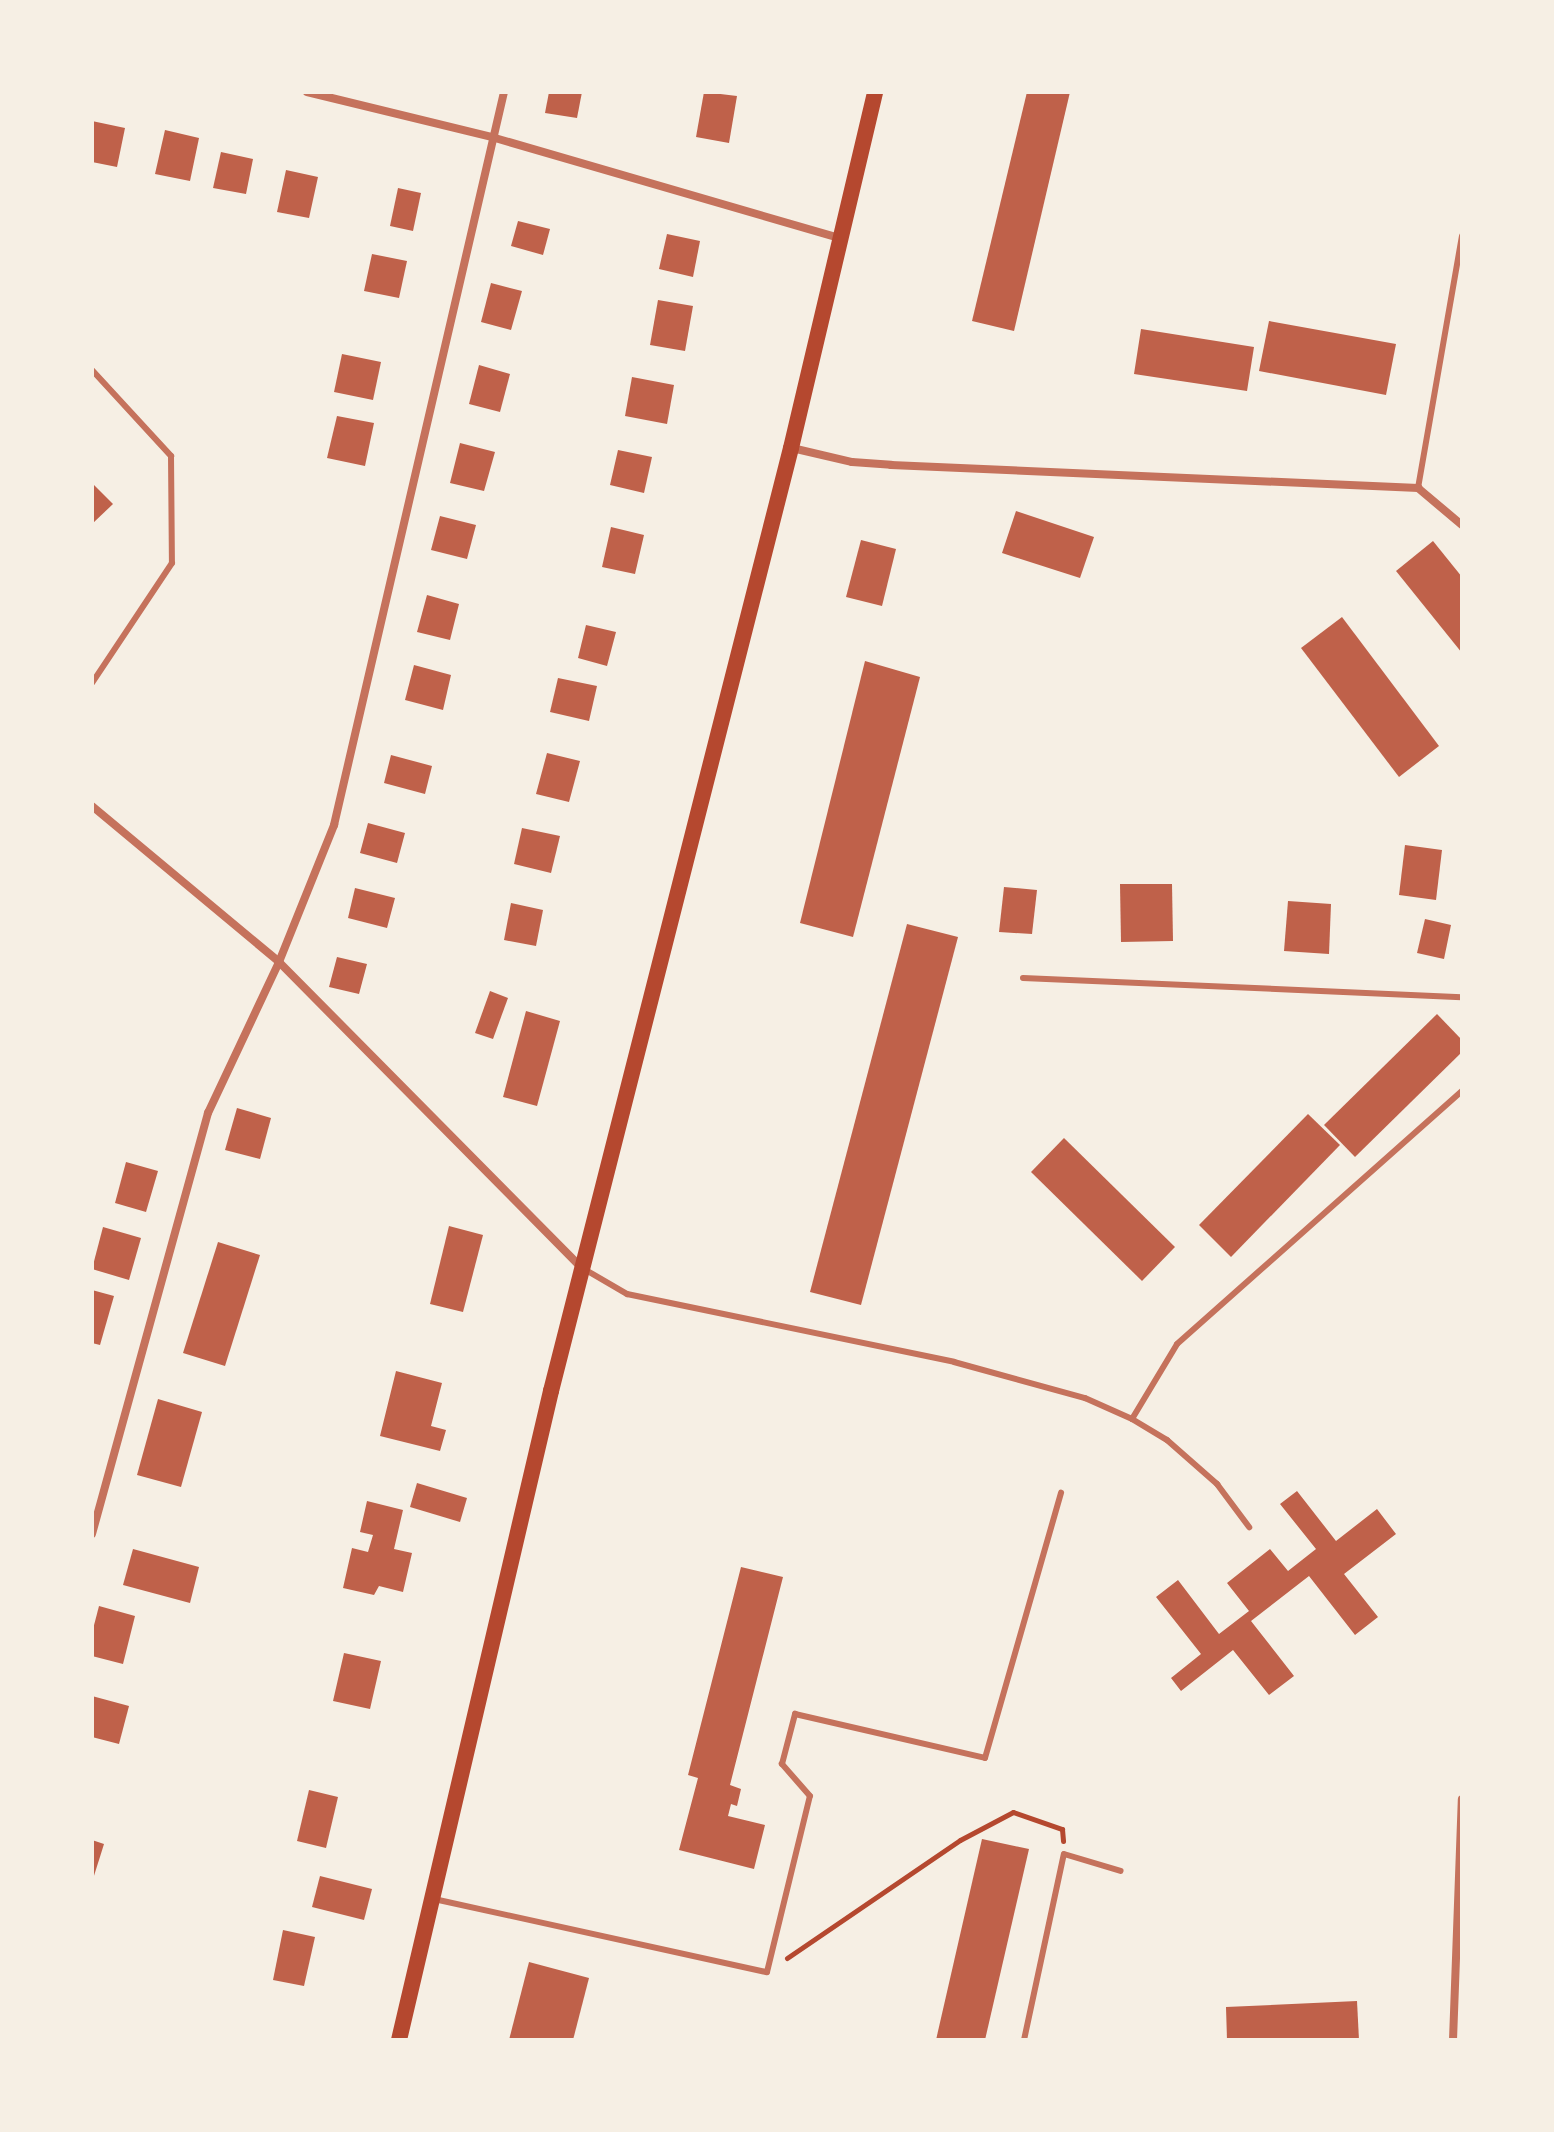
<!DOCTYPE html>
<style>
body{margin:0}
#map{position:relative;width:1554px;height:2132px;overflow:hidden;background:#f6efe4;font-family:"Work Sans",sans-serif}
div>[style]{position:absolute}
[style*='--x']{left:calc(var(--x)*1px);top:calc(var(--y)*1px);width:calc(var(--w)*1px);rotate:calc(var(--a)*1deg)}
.building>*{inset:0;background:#bf614a}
.path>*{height:5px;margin:-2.5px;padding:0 2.5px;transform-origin:2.5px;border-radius:2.5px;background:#b5482f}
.service>*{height:6px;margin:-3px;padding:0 3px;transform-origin:3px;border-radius:3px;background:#c5725c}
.minor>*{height:8px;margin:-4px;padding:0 4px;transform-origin:4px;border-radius:4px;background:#c5725c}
.secondary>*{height:16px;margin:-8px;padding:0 8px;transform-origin:8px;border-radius:8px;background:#b5482f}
span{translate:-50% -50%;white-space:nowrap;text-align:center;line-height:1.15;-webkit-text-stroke:8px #f6efe4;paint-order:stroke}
.frame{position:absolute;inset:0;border:94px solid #f6efe4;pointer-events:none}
</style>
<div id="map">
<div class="building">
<div style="clip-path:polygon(549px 92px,582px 92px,577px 118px,545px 113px)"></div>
<div style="clip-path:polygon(704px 92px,737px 96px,729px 143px,696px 137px)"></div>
<div style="clip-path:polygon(1027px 92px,1070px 92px,1014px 331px,972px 321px)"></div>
<div style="clip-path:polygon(92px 121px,125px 128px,117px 167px,92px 162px)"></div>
<div style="clip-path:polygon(165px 130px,199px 138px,190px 181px,155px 174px)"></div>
<div style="clip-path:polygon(221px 152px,253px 159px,246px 194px,213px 188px)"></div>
<div style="clip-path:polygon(286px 170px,318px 177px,309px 218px,277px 212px)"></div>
<div style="clip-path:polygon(398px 188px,421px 193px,413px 231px,390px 226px)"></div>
<div style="clip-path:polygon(518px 221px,550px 229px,543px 255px,511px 246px)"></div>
<div style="clip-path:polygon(667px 234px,700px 241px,693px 277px,659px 269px)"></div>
<div style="clip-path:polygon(372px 254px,407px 261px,399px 298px,364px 291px)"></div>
<div style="clip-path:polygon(491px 283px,522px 291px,511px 330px,481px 322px)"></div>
<div style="clip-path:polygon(658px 300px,693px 306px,685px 351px,650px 345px)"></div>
<div style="clip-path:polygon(1269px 321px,1396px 344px,1386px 395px,1259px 371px)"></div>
<div style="clip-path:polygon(1141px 329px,1254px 347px,1247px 391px,1134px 374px)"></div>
<div style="clip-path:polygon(342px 354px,381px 362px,373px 400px,334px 392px)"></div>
<div style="clip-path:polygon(479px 365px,510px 374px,500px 412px,469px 404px)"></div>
<div style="clip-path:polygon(632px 377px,674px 385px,667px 424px,625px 416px)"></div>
<div style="clip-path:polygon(337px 416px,374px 423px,365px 466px,327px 458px)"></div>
<div style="clip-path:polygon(460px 443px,495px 452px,484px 491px,450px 483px)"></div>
<div style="clip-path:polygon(618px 450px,652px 457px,644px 493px,610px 485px)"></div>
<div style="clip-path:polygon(92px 483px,113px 504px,92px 524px)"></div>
<div style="clip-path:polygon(1016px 511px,1094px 537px,1080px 578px,1002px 553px)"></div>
<div style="clip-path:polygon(440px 516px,476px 525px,467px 559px,431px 550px)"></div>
<div style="clip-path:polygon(611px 527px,644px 535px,635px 574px,602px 567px)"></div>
<div style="clip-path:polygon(861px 540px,896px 549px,882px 606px,846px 597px)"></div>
<div style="clip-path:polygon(1433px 541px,1462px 577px,1462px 653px,1396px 571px)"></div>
<div style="clip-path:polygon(427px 595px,459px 604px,450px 640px,417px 632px)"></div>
<div style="clip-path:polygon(1342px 617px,1439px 746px,1399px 777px,1301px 648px)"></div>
<div style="clip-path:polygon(586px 625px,616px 632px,607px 666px,578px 658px)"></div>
<div style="clip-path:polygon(865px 661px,920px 677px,853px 937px,800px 923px)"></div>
<div style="clip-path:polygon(414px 665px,451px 675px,443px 710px,405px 700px)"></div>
<div style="clip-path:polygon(558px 678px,597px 686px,589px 721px,550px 712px)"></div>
<div style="clip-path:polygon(547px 753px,580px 761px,569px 802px,536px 794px)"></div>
<div style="clip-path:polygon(391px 755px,432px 766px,425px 794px,384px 783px)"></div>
<div style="clip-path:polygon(368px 823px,405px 833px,397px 863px,360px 853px)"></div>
<div style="clip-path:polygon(522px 828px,560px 836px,551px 873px,514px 864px)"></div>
<div style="clip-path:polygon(1405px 845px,1442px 850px,1436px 900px,1399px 895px)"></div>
<div style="clip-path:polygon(1120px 884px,1172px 884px,1173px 941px,1121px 942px)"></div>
<div style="clip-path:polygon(1004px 887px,1037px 890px,1032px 934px,999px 932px)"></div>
<div style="clip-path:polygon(355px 888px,395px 898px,387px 928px,348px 918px)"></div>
<div style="clip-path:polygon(1288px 901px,1331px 904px,1329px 954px,1284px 951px)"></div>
<div style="clip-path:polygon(511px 903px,543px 910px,536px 946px,504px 940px)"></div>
<div style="clip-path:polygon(1425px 919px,1451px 925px,1444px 959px,1417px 953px)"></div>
<div style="clip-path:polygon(907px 924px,958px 937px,861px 1305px,810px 1292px)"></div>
<div style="clip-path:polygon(337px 957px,367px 964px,359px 994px,329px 987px)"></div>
<div style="clip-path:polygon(490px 991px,508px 998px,493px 1039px,475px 1033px)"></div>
<div style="clip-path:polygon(526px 1011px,560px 1021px,537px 1106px,503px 1097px)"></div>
<div style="clip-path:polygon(1437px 1014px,1462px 1040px,1462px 1052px,1355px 1157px,1324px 1125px)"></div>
<div style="clip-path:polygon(237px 1108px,271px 1118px,260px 1159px,225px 1150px)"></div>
<div style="clip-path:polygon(1308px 1114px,1340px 1145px,1231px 1257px,1199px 1225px)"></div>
<div style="clip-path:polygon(1064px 1138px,1175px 1247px,1142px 1281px,1031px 1172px)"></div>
<div style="clip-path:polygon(126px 1162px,158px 1171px,146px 1212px,115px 1203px)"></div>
<div style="clip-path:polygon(449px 1226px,483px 1235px,463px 1312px,430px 1304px)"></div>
<div style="clip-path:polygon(103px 1227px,141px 1238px,129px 1280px,92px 1269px)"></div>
<div style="clip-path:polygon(218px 1242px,260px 1255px,225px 1366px,183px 1353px)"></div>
<div style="clip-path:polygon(92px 1290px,114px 1296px,100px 1345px,92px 1343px)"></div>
<div style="clip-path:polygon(396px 1371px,442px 1383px,431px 1426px,446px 1430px,440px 1451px,380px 1436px)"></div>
<div style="clip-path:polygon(158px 1399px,202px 1412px,181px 1487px,137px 1475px)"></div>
<div style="clip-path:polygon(417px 1483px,467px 1498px,460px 1522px,410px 1507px)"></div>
<div style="clip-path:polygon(1297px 1491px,1336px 1541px,1377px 1509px,1396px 1534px,1344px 1574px,1378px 1617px,1355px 1635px,1309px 1576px,1251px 1621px,1294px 1676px,1269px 1695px,1233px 1650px,1181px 1691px,1171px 1678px,1201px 1654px,1156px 1597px,1178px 1580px,1219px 1634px,1249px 1611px,1227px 1583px,1270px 1549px,1288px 1571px,1316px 1549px,1280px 1504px)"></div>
<div style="clip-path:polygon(367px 1501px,403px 1510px,394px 1549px,412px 1553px,403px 1592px,379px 1586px,374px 1595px,343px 1588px,352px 1548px,368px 1552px,373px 1535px,360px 1532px)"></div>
<div style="clip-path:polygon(133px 1549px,199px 1567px,190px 1603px,123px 1585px)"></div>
<div style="clip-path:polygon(741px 1567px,783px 1577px,730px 1785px,741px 1789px,737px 1806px,731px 1804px,728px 1816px,765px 1825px,754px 1869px,679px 1850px,698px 1778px,688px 1775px)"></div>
<div style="clip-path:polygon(99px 1606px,135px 1616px,123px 1664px,92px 1656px,92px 1633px)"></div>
<div style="clip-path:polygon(344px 1653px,381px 1661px,370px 1709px,333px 1701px)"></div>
<div style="clip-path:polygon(92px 1696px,129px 1706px,119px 1744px,92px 1737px)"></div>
<div style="clip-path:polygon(309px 1790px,338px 1797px,326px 1848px,297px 1841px)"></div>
<div style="clip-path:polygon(982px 1839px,1029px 1849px,985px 2040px,936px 2040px)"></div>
<div style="clip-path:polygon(92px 1840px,104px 1844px,93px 1879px,92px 1878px)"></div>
<div style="clip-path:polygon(320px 1876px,372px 1889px,364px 1920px,312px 1907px)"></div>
<div style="clip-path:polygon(283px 1930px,315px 1937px,304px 1986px,273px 1980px)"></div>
<div style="clip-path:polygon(529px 1962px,589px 1978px,573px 2040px,509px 2040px)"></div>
<div style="clip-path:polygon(1357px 2001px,1359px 2040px,1227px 2040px,1226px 2007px)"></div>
</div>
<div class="path">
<div style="--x:787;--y:1958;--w:209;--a:-34.3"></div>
<div style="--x:960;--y:1840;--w:60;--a:-27.8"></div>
<div style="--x:1013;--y:1812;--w:52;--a:19.1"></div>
<div style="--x:1062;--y:1829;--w:12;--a:85"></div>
</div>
<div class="service">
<div style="--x:92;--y:370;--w:117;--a:47.4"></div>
<div style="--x:171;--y:456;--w:107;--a:89.5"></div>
<div style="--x:172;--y:563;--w:144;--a:123.7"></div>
<div style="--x:1418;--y:488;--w:256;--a:-80.1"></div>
<div style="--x:1023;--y:978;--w:439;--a:2.5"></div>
<div style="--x:584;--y:1269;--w:50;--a:30.2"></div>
<div style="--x:627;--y:1294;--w:334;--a:11.7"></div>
<div style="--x:954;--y:1362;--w:136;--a:15.4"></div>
<div style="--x:1085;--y:1398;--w:51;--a:24.1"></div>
<div style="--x:1132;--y:1419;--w:41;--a:31"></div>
<div style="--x:1167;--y:1440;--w:67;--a:41.3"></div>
<div style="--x:1217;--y:1484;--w:54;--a:53.3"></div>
<div style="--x:1132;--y:1419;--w:87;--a:-59"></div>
<div style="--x:1177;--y:1344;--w:381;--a:-41.6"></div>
<div style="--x:434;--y:1899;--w:341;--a:12.4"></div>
<div style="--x:767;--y:1972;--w:181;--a:-76.3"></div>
<div style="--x:810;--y:1796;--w:43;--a:-131.2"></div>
<div style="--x:782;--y:1764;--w:52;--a:-75.4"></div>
<div style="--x:795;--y:1714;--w:195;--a:13"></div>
<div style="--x:985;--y:1758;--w:276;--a:-74"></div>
<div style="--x:1024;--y:2040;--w:190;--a:-77.9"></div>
<div style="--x:1064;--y:1854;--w:59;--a:16.6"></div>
</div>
<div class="minor">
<div style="--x:307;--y:92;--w:194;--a:13.7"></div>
<div style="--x:495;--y:138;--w:359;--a:16.2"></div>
<div style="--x:792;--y:448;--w:62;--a:13.1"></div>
<div style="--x:852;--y:462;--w:39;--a:4"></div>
<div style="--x:891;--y:465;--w:528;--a:2.5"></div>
<div style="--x:1418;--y:488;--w:57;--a:40.1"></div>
<div style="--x:92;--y:806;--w:244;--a:39.8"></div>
<div style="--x:279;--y:962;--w:431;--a:45.3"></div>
<div style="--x:92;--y:1534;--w:437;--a:-74.6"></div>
<div style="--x:208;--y:1113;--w:167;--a:-64.8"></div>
<div style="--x:279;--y:962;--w:148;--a:-68.1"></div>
<div style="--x:334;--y:825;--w:752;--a:-76.94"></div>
<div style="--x:1453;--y:2040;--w:241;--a:-87.9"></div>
</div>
<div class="secondary">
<div style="--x:399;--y:2040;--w:667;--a:-76.82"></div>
<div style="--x:551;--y:1391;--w:973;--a:-75.72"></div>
<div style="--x:791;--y:448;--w:366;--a:-76.7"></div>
</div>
<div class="frame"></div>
</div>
